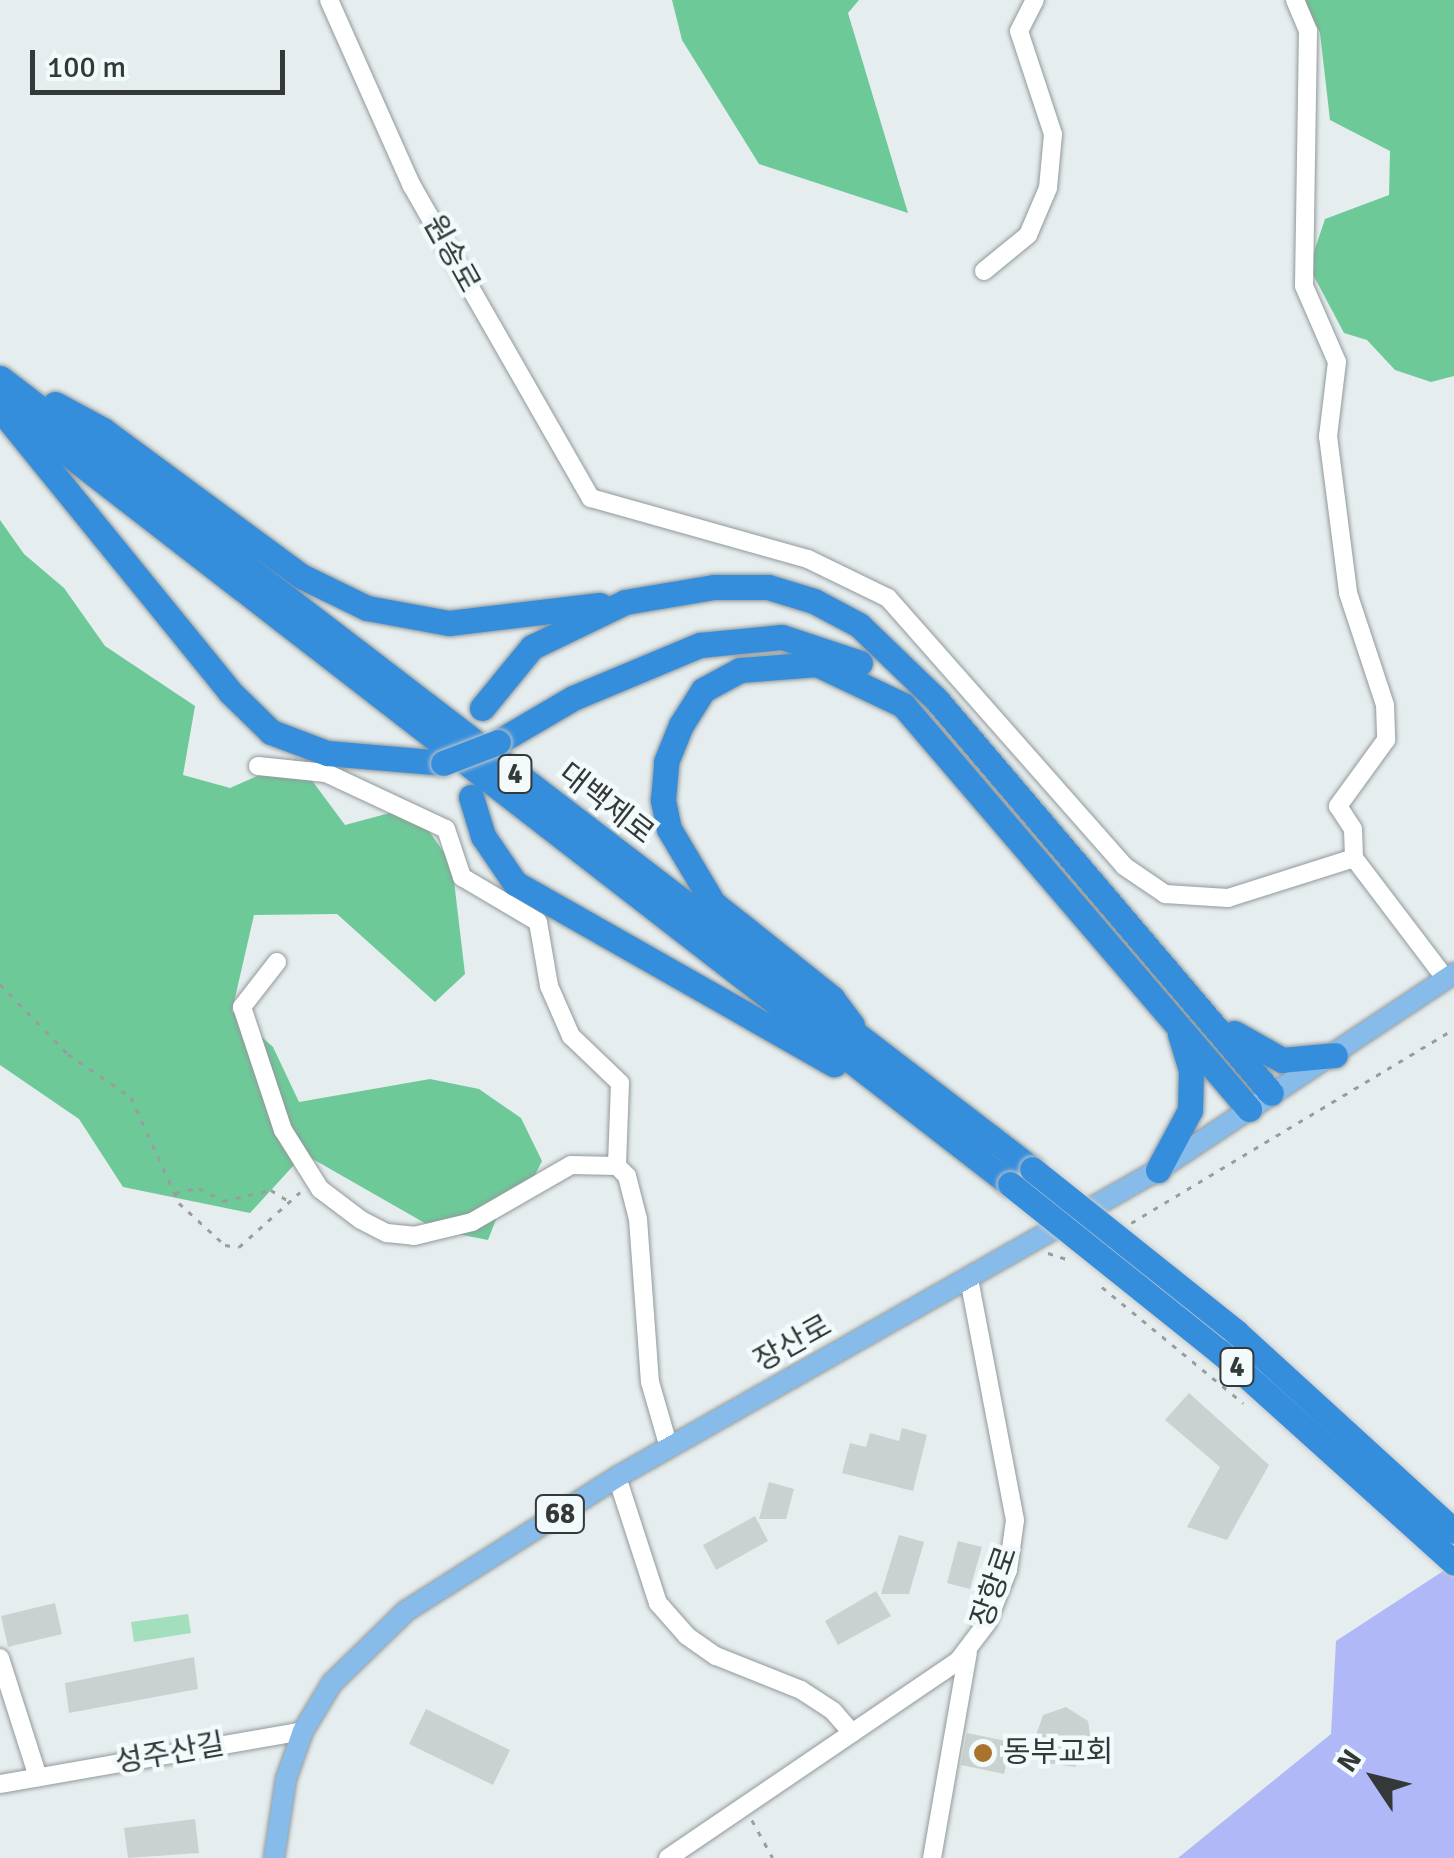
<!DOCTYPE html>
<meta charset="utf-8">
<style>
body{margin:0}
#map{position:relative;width:1454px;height:1858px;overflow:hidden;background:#e5edef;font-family:Signika,"Noto Sans KR",sans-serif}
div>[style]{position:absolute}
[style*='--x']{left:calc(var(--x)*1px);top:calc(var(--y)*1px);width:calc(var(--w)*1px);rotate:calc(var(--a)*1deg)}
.green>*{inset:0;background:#a3dfbd}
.forest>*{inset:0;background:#6ec999}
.water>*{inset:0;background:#b0b8f7}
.building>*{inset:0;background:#cad2d1}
.path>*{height:2.5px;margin-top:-1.25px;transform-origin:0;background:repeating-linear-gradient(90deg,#989ea0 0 5px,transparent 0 13px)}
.roads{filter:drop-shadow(0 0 2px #92999b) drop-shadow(0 0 2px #92999b)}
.minor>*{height:18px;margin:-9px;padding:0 9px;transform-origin:9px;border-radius:9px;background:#fff}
.major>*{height:20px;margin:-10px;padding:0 10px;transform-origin:10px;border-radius:10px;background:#86bbea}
.highway>*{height:25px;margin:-12.5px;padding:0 12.5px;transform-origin:12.5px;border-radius:12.5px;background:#358edc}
.bridges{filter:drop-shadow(0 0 2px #c6c7c8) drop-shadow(0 0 2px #c6c7c8)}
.highway-bridge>*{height:25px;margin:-12.5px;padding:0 12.5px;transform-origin:12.5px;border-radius:12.5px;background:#358edc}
.dots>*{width:28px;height:28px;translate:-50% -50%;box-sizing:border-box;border:5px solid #f2fafc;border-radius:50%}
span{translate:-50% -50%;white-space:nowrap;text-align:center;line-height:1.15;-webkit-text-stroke:9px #f2fafc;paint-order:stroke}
.shield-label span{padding:2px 8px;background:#f2fafc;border:2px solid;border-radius:8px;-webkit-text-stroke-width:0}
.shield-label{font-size:28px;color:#353839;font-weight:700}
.street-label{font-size:30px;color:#353839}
.poi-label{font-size:30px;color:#353839}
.left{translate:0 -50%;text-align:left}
.north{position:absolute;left:1324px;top:1728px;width:100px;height:100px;-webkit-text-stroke:8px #f2fafc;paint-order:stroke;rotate:305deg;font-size:28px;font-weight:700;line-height:40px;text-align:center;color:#353839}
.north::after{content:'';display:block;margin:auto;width:35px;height:45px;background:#353839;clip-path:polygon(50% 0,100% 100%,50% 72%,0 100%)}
.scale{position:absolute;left:30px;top:50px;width:255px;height:45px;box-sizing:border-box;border:5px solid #353839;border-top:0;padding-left:12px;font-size:30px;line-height:35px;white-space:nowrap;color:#353839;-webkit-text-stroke:8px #f2fafc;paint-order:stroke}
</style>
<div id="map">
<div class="green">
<div style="clip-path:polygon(188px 1614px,191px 1633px,134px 1642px,131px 1622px)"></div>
</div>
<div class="forest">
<div style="clip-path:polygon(672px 0,859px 0,848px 13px,908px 213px,759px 164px,682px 40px)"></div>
<div style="clip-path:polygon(1304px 0,1454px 0,1454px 376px,1431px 382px,1395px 370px,1367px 340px,1344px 333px,1309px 267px,1325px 219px,1389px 195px,1390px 151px,1330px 120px,1320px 33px)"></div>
<div style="clip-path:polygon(0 520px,24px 554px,64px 588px,105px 646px,195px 706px,183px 775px,230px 788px,296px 759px,345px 825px,412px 807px,452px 864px,465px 974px,435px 1002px,337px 914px,254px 915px,232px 1011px,273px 1047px,299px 1102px,430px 1079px,479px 1089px,521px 1118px,542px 1161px,529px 1187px,506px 1194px,488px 1240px,437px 1230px,304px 1154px,250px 1213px,123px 1187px,79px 1119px,0 1065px)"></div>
</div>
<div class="water">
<div style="clip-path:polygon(1454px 1564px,1454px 1858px,1178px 1858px,1331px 1734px,1336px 1641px)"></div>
</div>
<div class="building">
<div style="clip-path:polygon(1189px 1393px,1269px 1465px,1227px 1540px,1187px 1527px,1220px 1467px,1165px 1420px)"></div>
<div style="clip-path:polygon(902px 1428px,927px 1435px,913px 1491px,842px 1473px,850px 1443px,866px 1447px,870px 1433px,899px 1441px)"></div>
<div style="clip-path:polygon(769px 1482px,794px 1489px,786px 1519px,759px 1519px)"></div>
<div style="clip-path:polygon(755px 1516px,768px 1541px,716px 1570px,703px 1545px)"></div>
<div style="clip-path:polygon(899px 1535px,924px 1542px,909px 1594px,881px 1594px)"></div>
<div style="clip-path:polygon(958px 1541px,982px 1547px,970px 1589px,947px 1583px)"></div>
<div style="clip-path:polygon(876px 1591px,891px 1616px,838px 1645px,825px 1621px)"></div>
<div style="clip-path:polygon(55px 1603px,62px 1634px,8px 1647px,1px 1616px)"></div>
<div style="clip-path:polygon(194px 1657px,198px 1689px,69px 1713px,65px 1683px)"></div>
<div style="clip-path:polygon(1066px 1707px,1088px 1721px,1092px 1747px,1075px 1767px,1047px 1763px,1034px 1741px,1043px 1715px)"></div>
<div style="clip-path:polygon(426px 1709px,510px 1750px,493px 1785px,409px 1744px)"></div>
<div style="clip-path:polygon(967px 1733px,1011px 1742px,1004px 1774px,961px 1765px)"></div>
<div style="clip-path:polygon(195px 1819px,199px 1853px,128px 1858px,124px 1828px)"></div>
</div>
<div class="path">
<div style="--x:0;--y:984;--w:98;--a:45.8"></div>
<div style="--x:68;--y:1054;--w:76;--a:34.3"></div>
<div style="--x:131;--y:1097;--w:116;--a:65.6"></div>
<div style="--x:179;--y:1203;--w:62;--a:42.4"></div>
<div style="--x:225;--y:1245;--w:14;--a:8"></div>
<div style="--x:239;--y:1247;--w:82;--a:-42"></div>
<div style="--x:175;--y:1193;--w:25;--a:-12"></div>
<div style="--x:199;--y:1188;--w:27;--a:28"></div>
<div style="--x:223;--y:1201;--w:49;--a:-12.9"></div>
<div style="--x:271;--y:1190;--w:19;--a:32"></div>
<div style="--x:1131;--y:1223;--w:377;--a:-31"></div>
<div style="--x:1048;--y:1253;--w:22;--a:18"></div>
<div style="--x:1102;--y:1287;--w:183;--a:39.4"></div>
<div style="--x:752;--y:1820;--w:43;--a:61.1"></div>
</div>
<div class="roads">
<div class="minor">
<div style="--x:329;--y:0;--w:204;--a:66"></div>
<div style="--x:412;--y:186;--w:360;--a:60.2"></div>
<div style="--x:591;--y:498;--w:225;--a:15.7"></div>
<div style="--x:808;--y:559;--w:89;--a:26"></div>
<div style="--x:888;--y:598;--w:357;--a:48.6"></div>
<div style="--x:1124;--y:866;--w:50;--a:34.3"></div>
<div style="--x:1165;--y:894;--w:63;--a:3.6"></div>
<div style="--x:1228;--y:898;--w:132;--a:-17.6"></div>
<div style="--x:1295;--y:0;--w:34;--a:67"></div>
<div style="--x:1308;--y:31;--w:255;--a:90.9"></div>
<div style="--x:1304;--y:286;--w:83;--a:66.5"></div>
<div style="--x:1337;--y:362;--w:75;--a:96.9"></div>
<div style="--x:1328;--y:436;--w:158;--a:82.7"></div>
<div style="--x:1348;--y:593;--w:118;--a:71.7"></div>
<div style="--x:1385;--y:705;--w:35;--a:88"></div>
<div style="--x:1386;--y:740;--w:82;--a:126"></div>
<div style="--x:1338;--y:806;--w:27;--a:57"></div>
<div style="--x:1353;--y:829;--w:29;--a:88"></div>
<div style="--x:984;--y:271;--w:57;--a:-39.3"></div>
<div style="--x:1028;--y:235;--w:51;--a:-66.9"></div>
<div style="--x:1048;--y:188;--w:54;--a:-84.7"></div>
<div style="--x:1053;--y:134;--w:108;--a:-108.3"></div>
<div style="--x:1019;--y:31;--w:35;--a:-63"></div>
<div style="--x:258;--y:766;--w:68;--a:5.9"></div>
<div style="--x:326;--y:773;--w:132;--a:25"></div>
<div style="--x:446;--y:829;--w:51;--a:71.6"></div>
<div style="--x:462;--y:877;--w:88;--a:30.6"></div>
<div style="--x:538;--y:922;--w:65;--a:80.2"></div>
<div style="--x:549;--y:986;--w:55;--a:66.3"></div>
<div style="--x:571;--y:1036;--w:68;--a:43.8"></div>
<div style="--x:620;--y:1083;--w:83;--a:92.1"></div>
<div style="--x:1354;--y:858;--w:151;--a:52.8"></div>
<div style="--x:277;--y:962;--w:57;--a:127.9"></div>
<div style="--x:242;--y:1007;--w:130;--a:71.6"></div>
<div style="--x:283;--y:1130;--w:70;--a:57.9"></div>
<div style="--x:320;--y:1189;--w:51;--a:37.1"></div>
<div style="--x:361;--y:1220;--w:29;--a:27"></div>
<div style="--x:387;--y:1233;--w:27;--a:6"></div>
<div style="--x:414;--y:1236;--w:60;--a:-13.6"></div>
<div style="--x:472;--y:1222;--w:114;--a:-29.9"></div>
<div style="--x:571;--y:1165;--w:46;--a:1.2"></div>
<div style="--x:617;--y:1166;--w:14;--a:45"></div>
<div style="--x:627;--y:1176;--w:44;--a:75.7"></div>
<div style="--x:638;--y:1219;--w:163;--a:85.8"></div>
<div style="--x:650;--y:1382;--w:69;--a:73.9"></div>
<div style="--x:617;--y:1477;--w:133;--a:72"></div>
<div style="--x:658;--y:1603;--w:44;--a:48.7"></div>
<div style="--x:687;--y:1636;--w:35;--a:35"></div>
<div style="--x:716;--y:1656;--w:92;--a:21.8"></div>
<div style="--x:801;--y:1690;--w:38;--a:33"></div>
<div style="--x:833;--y:1711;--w:29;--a:49"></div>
<div style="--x:0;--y:1658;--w:125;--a:72.3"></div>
<div style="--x:0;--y:1784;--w:308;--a:-9.9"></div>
<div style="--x:668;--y:1858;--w:351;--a:-34.2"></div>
<div style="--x:958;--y:1661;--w:48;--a:-52.7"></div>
<div style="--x:987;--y:1623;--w:57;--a:-68.4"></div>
<div style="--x:1008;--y:1570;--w:50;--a:-82"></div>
<div style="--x:1015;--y:1520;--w:245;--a:-100.8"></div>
<div style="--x:932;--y:1858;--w:209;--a:-80.1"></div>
</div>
<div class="major">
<div style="--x:274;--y:1858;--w:80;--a:-81.4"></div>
<div style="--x:286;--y:1779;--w:51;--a:-70.5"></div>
<div style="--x:303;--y:1731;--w:56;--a:-58.9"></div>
<div style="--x:332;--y:1683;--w:103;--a:-44.2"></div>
<div style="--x:406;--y:1611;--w:250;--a:-32.4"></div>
<div style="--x:617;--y:1477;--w:622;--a:-29.57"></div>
<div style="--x:1158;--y:1170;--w:356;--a:-33.6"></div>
</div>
<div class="highway">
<div style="--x:0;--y:378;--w:1300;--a:37.47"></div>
<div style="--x:0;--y:401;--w:1278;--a:37.78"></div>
<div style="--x:55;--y:404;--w:55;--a:28.4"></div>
<div style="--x:103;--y:430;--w:246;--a:36.4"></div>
<div style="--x:301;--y:576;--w:73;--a:25.9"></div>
<div style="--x:367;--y:608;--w:83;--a:10.4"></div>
<div style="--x:449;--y:623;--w:152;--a:-6.8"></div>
<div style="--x:10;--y:421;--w:349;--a:50.9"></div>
<div style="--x:230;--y:692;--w:57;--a:44.3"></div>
<div style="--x:271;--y:732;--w:60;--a:20.6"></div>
<div style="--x:327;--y:753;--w:116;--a:4.9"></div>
<div style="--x:482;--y:708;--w:79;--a:-50.7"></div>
<div style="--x:532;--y:647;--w:103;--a:-25.8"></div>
<div style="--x:625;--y:602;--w:90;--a:-9.6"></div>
<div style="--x:714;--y:587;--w:54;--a:0"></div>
<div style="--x:768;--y:587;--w:48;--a:16.9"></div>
<div style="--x:814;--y:601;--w:51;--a:28.1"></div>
<div style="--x:859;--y:625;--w:107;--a:43.9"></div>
<div style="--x:936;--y:699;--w:517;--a:49.63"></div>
<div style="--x:498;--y:742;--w:87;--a:-30.4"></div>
<div style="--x:573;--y:698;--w:138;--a:-22.7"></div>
<div style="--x:700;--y:645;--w:82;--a:-5.6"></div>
<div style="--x:782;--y:637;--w:82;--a:18.4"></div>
<div style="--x:471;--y:797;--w:41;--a:72.9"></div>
<div style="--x:483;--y:836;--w:57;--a:55.8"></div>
<div style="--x:515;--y:883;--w:367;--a:29.6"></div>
<div style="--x:852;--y:1025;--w:34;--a:-127"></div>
<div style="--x:832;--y:998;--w:152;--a:-141.4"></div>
<div style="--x:713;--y:903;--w:86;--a:-120.7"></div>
<div style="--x:669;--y:829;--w:30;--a:-102"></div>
<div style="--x:663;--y:800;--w:38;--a:-85"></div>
<div style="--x:666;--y:762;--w:40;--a:-68"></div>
<div style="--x:681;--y:725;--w:41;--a:-57.8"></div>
<div style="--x:703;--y:690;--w:42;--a:-28.4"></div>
<div style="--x:740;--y:670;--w:77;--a:-4.5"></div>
<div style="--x:817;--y:664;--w:95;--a:25.5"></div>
<div style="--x:903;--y:705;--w:532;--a:49.42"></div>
<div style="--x:1234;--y:1033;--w:55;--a:29.4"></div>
<div style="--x:1282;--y:1060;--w:53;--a:-5.4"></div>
<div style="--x:1158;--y:1170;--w:68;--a:-61.9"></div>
<div style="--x:1190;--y:1110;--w:40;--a:-88.6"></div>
<div style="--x:1191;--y:1070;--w:38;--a:-107"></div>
</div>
</div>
<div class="bridges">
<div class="highway-bridge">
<div style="--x:443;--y:763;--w:59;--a:-20.9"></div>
<div style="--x:1032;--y:1169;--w:261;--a:38.6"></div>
<div style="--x:1236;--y:1332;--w:295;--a:42.4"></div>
<div style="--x:1010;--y:1184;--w:269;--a:38.7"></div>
<div style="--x:1220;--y:1352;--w:315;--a:42"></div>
</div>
</div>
<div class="dots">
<div style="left:983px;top:1753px;background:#a9732e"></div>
</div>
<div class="shield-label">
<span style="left:515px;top:774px">4</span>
<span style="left:1237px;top:1367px">4</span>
<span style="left:560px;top:1514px">68</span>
</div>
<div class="street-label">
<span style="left:451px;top:254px;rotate:61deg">원송로</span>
<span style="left:606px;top:804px;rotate:38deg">대백제로</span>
<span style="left:793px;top:1344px;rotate:-29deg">장산로</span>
<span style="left:995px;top:1587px;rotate:-71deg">장항로</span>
<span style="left:170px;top:1754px;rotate:-10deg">성주산길</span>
</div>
<div class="poi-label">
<span class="left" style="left:1003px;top:1753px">동부교회</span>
</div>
<div class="north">N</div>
<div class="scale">100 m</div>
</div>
